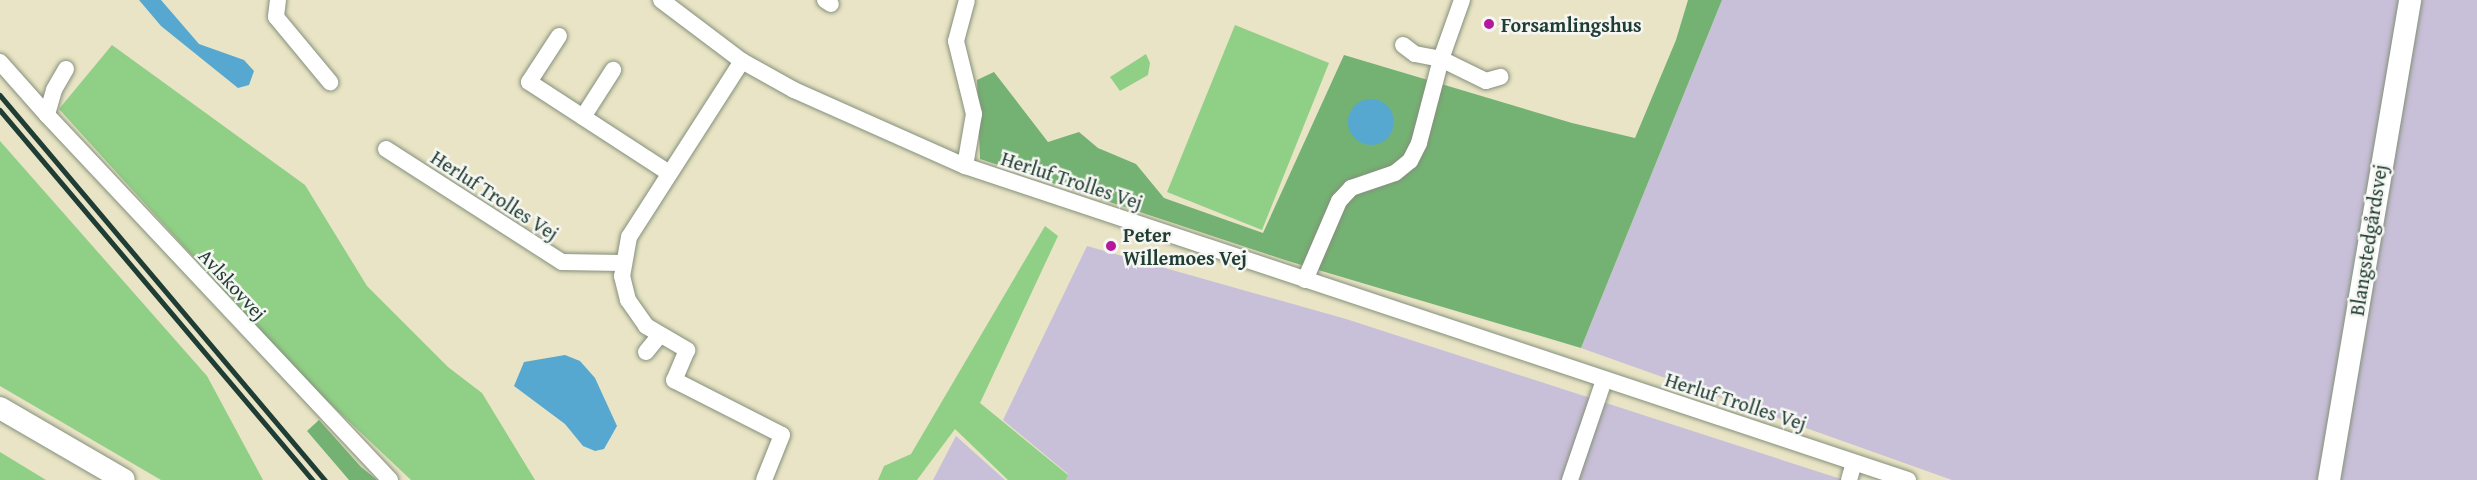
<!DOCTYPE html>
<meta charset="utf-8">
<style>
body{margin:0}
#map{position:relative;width:2477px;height:480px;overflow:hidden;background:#e9e4c5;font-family:"Gentium Book Plus",serif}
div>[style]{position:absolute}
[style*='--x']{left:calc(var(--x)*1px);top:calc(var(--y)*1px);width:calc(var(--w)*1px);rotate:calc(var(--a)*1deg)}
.industrial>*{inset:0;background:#c8bfd8}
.green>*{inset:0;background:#90cf86}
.forest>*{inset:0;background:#74b273}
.water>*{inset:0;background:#56a8d1}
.round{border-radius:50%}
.roads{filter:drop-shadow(0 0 2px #84907c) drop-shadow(0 0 2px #84907c)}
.street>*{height:16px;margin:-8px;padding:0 8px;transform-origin:8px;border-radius:8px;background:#fff}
.secondary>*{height:22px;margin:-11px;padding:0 11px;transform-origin:11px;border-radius:11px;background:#fff}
.rail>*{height:4.5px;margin:-2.25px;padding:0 2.25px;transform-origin:2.25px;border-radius:2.25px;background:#1f3d34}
.dots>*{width:16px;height:16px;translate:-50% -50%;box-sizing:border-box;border:3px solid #f6f6f2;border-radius:50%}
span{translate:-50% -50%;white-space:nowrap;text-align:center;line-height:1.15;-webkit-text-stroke:5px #f6f6f2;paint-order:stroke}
.poi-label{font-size:20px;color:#1f3d34;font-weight:700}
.left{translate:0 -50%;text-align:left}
.street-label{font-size:20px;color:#1f3d34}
</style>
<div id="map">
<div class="industrial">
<div style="clip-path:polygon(1722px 0,2477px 0,2477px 480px,1952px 480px,1581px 348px)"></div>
<div style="clip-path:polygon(1087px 246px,1346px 319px,1844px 480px,1066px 480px,1068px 474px,1003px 420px)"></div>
<div style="clip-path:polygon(956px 436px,1005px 480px,933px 480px)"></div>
</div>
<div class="green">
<div style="clip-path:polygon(1235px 25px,1329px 63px,1262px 230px,1167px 192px)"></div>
<div style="clip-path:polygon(112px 45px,305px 185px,367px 286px,448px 367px,482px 393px,535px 480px,411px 480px,304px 379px,59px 109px)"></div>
<div style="clip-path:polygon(1146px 54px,1150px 63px,1148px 75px,1120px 91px,1110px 77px)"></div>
<div style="clip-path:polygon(0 141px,207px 376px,263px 480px,161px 480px,0 386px)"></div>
<div style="clip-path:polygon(1045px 226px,1058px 236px,980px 403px,1068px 475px,1066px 480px,1008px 480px,955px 429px,917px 480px,878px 480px,884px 466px,911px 454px)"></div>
<div style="clip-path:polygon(0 452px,46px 480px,0 480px)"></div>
</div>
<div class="forest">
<div style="clip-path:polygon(1688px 0,1722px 0,1581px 348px,1288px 261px,980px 159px,977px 80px,994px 72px,1048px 142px,1079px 132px,1098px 148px,1136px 164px,1164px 198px,1263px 233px,1344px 55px,1572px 123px,1635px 138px,1676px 40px)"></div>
<div style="clip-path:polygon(319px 420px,361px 467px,377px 480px,349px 480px,307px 431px)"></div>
</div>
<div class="water">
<div style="clip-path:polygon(139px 0,161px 0,199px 44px,244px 60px,254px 71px,249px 85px,238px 88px,161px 26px)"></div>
<div class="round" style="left:1348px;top:99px;width:46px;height:46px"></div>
<div style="clip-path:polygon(565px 355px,580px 361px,595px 378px,617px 426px,604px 449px,595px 451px,583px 446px,565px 424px,514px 386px,524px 362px)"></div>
</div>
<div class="roads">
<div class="street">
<div style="--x:278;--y:0;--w:17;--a:97"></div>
<div style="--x:276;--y:17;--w:85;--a:50.3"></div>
<div style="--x:661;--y:0;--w:101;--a:37"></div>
<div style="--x:742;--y:61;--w:60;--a:29.1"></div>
<div style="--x:794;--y:90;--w:187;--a:24"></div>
<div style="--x:965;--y:166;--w:994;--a:18.42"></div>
<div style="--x:825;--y:0;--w:7;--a:34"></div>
<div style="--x:559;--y:36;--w:55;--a:123.1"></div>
<div style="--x:529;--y:82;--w:167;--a:33"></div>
<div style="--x:1403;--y:45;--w:15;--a:37"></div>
<div style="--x:1415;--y:54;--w:26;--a:11"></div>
<div style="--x:1441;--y:59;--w:50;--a:26.1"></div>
<div style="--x:1486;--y:81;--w:15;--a:-16"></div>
<div style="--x:742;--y:61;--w:209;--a:122.7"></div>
<div style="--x:629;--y:237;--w:40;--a:100"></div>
<div style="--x:622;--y:276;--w:25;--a:76"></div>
<div style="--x:628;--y:300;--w:32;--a:55"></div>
<div style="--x:646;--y:326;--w:48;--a:30.3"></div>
<div style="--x:687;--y:350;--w:33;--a:113"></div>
<div style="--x:674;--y:380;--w:121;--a:27"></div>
<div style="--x:782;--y:435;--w:48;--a:111.8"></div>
<div style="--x:0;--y:62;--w:71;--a:48.4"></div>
<div style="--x:66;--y:69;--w:24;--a:120"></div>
<div style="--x:54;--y:90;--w:26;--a:106"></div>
<div style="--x:47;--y:115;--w:501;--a:46.78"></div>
<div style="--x:583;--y:117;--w:56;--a:-57.4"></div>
<div style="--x:386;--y:149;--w:209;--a:32.7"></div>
<div style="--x:562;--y:262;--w:60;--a:1"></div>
<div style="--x:965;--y:166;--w:53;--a:-80.2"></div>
<div style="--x:974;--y:114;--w:75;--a:-103.9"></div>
<div style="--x:956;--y:41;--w:42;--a:-75"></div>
<div style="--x:1305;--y:280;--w:86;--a:-66.7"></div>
<div style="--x:1339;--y:201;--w:18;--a:-47"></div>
<div style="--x:1351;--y:188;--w:46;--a:-18.8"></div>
<div style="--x:1395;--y:173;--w:19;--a:-39"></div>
<div style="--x:1410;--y:161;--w:20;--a:-63"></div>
<div style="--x:1419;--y:143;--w:87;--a:-75.3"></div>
<div style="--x:1441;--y:59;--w:63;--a:-70.4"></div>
<div style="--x:646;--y:352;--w:21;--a:-51"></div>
<div style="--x:1570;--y:480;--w:106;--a:-71.2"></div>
<div style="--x:1849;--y:480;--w:18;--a:-74"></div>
</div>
<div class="secondary">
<div style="--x:0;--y:408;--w:143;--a:30.1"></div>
<div style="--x:2329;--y:480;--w:487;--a:-80.4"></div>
</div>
</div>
<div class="rail">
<div style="--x:0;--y:95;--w:504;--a:49.83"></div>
<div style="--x:0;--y:110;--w:485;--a:49.8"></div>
</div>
<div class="dots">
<div style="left:1489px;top:24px;background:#b5179e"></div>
<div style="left:1111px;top:246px;background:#b5179e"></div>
</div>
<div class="poi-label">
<span class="left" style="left:1501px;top:24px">Forsamlingshus</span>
<span class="left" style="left:1123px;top:246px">Peter<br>Willemoes Vej</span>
</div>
<div class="street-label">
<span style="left:1072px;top:180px;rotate:18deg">Herluf Trolles Vej</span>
<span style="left:495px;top:195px;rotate:33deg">Herluf Trolles Vej</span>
<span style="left:2368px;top:240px;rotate:-81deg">Blangstedgårdsvej</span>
<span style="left:233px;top:284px;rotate:47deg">Avlskovvej</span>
<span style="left:1736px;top:401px;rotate:18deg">Herluf Trolles Vej</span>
</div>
</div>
